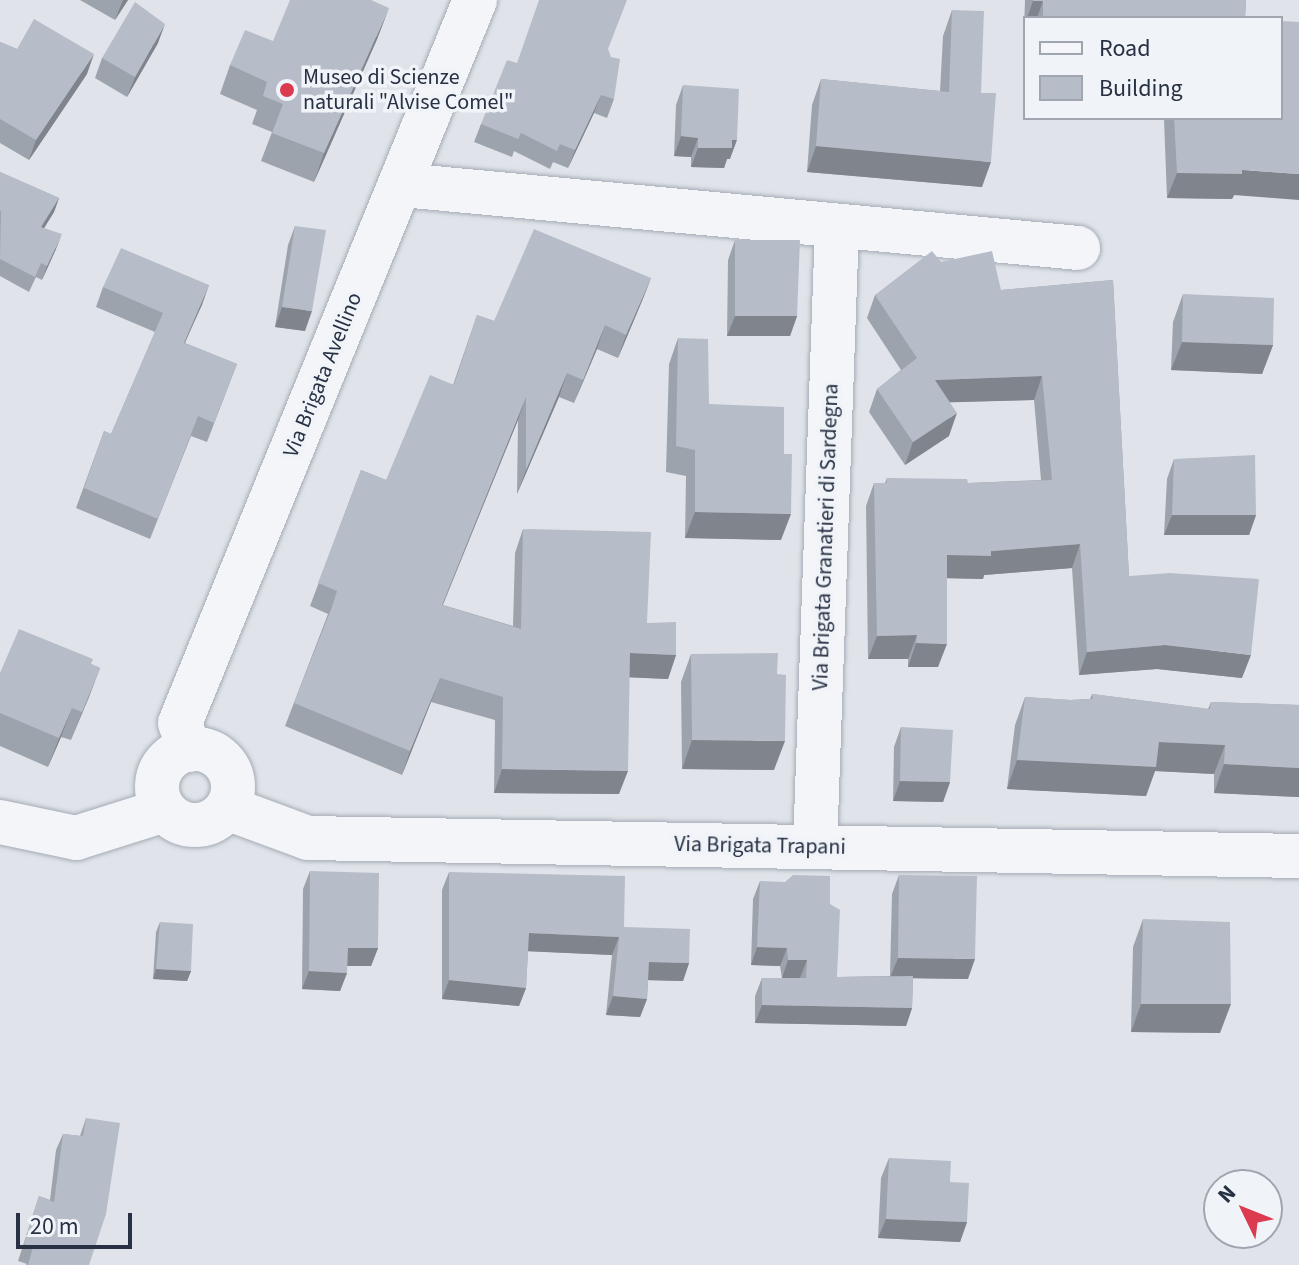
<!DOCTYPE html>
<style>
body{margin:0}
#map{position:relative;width:1299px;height:1265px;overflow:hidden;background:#e0e4ea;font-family:"Source Sans 3",sans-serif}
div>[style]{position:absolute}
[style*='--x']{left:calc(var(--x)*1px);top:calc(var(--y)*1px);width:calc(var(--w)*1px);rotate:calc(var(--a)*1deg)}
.roads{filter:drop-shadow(0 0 2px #a5abb5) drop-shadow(0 0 2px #a5abb5)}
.minor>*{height:44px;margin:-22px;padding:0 22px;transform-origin:22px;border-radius:22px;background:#f3f5f8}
.minor>.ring{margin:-22px;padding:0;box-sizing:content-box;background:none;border:44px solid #f3f5f8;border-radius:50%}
.wall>*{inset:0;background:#9da3ac}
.shaded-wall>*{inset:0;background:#80848c}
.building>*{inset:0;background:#b7bdc8}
.dots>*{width:22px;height:22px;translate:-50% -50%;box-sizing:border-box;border:4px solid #f0f3f8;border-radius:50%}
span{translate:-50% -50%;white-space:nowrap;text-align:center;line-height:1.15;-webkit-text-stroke:7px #f0f3f8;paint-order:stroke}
.poi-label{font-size:22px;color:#273143}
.left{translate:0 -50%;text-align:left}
.street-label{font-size:22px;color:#273143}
.legend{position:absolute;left:1023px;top:16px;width:260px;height:104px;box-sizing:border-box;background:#f0f3f8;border:2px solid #a0a5b0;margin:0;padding:10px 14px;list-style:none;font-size:24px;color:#273143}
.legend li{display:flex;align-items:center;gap:16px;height:40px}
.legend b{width:40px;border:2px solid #a0a5b0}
.north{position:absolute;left:1203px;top:1169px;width:80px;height:80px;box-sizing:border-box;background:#f0f3f8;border:2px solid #a0a5b0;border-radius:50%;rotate:313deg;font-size:22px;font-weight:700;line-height:32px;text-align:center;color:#273143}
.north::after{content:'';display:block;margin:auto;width:28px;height:36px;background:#db3a4f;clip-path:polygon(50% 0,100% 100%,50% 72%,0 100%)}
.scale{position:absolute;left:16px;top:1213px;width:116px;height:36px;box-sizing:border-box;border:4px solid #273143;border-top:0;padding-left:10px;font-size:24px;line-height:28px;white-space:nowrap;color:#273143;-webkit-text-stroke:6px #f0f3f8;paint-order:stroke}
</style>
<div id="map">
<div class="roads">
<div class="minor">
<div style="--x:402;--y:185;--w:679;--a:5.32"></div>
<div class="ring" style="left:157px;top:749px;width:32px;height:32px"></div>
<div style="--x:189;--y:750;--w:28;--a:-108"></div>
<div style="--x:180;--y:723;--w:781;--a:-67.8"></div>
<div style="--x:227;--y:808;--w:86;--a:20.3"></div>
<div style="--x:308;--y:838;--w:991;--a:1.04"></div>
<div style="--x:0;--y:822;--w:78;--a:11.9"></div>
<div style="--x:76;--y:838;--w:93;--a:-17.5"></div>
<div style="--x:815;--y:847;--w:620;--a:-87.97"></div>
</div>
</div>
<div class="wall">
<div style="clip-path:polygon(80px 0,128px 0,115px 20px)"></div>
<div style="clip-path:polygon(1025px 0,1246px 0,1245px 18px,1025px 18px,1024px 27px)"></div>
<div style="clip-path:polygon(952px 10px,981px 93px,982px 187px,807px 172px,812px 105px,821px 79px,940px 91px,943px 36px)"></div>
<div style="clip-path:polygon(378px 37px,314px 182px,261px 161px,272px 132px,252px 124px,257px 110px,220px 94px,230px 65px,273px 41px)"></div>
<div style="clip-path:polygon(0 42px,17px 49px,87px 74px,29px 160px,0 143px)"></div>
<div style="clip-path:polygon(158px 43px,127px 97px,95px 78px,102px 58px)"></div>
<div style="clip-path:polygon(608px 50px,614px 99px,607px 118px,594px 113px,568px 168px,553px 162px,550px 169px,514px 151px,512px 157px,474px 142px,481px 124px)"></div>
<div style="clip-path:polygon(683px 85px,730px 159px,727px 159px,724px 168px,691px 167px,691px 157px,674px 156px,676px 105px)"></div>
<div style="clip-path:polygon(1068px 118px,1281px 118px,1232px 199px,1167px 198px,1164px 120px,1068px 120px)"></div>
<div style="clip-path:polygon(0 172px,59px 198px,54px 212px,44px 228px,56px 249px,42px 280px,36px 277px,29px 292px,0 276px)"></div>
<div style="clip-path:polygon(295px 226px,305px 331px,275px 327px,288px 245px)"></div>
<div style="clip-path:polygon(735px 240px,797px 316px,790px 336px,727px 336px,728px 260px)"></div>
<div style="clip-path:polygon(941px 262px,1001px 290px,1113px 280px,1129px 576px,1242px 678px,1157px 669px,1079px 675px,1072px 568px,984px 575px,983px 579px,947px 578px,938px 667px,908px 667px,908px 659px,868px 659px,866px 506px,874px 483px,885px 483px,887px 478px,968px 483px,1041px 480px,1034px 400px,950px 402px,949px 436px,905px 465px,869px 412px,877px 389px,901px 370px,867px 318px,875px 295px)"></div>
<div style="clip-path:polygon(651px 278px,642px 301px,618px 358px,597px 349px,574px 403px,559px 397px,517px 494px,518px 420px,443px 605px,513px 626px,515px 553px,523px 529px,647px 623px,676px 655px,668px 679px,629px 677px,619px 794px,494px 793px,495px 720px,431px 702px,402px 775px,285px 726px,328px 614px,310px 606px,361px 470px,386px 480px,453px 385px,477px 315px,494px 321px)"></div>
<div style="clip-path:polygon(209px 285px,185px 343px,237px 364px,207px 442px,191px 436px,150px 539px,76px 508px,104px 431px,111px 434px,155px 332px,96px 307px,103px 287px)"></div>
<div style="clip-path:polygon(1183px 294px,1273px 345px,1262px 374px,1171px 370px,1173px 322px)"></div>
<div style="clip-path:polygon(678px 338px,709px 404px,784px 454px,781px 540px,685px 538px,686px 476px,666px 472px,669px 364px)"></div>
<div style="clip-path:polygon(1174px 459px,1256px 515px,1249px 535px,1164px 535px,1167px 479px)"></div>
<div style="clip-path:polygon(691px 654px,774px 770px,682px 769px,681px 682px)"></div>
<div style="clip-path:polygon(91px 664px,100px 668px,71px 740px,61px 737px,48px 767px,0 746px,0 673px)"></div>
<div style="clip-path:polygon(1092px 694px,1208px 709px,1211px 702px,1299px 705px,1299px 797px,1214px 793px,1214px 774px,1155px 771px,1146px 796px,1007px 789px,1015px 725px,1025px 697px,1070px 700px,1090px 699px)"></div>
<div style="clip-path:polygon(901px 727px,950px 782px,943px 802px,893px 801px,894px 747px)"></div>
<div style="clip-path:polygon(310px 871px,378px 948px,371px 966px,347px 966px,347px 973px,340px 991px,302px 989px,303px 889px)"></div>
<div style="clip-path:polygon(449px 872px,624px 927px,689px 963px,683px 981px,648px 980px,647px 999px,640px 1017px,606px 1015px,612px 955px,528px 951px,526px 988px,519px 1006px,442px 999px,442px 890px)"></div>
<div style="clip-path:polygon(899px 875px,968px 979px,913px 978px,912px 1008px,906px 1026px,755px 1023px,755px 996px,762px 978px,782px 978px,780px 966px,751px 965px,753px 899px,760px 881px,830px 904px,837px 977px,890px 976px,892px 894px)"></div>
<div style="clip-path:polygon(1143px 919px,1220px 1033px,1131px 1032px,1133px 947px)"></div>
<div style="clip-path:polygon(160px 922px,191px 971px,187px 981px,153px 979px,156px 932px)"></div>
<div style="clip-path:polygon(86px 1118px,89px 1265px,26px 1265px,27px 1264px,18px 1261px,39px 1196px,50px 1200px,56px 1150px,63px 1134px,80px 1136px)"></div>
<div style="clip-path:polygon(889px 1158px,950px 1182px,967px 1222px,960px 1242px,878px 1238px,881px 1178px)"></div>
</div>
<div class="shaded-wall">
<div style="clip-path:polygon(123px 0,128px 0,115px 20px)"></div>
<div style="clip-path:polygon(1033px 1px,1043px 1px,1037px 18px,1027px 18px)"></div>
<div style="clip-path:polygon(389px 8px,378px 37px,314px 182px,324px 153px)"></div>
<div style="clip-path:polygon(165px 24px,158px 43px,127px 97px,135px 77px)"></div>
<div style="clip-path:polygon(94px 54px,87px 74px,29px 160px,36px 140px)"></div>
<div style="clip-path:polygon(601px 95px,594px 113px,568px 168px,575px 150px)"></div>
<div style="clip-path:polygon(1068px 118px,1165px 118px,1164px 120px,1068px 120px)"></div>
<div style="clip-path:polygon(681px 136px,698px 138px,691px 157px,674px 156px)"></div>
<div style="clip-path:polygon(732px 140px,737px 140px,730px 159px,727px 159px,724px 168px,691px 167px,698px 148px)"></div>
<div style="clip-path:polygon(816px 146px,991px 162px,982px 187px,807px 172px)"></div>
<div style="clip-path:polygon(1242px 170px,1299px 174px,1299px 200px,1234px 195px,1232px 199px,1167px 198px,1177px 173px)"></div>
<div style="clip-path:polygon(59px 198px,54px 212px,36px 241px,41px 227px)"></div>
<div style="clip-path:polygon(62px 234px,56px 249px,42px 280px,47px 266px)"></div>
<div style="clip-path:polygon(651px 278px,642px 301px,618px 358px,626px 335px)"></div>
<div style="clip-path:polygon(209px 285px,202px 305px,176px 362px,184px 343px)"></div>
<div style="clip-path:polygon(282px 307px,312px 311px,305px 331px,275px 327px)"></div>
<div style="clip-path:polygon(735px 316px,797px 316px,790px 336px,727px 336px)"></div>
<div style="clip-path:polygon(605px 325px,597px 349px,574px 403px,583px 380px)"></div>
<div style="clip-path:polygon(1182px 342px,1273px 345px,1262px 374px,1171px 370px)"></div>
<div style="clip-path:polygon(567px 373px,559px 397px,517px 494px,526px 470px)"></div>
<div style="clip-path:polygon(1042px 376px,1034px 400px,927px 403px,935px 380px)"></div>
<div style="clip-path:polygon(526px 397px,518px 420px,433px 628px,442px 605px)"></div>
<div style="clip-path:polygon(957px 413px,949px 436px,905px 465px,913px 442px)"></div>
<div style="clip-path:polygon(695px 512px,791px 514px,781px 540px,685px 538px)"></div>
<div style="clip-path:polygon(1172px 515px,1256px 515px,1249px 535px,1164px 535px)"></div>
<div style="clip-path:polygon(1080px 544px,1072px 568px,984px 575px,983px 579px,938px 578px,947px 555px)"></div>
<div style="clip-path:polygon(917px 635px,908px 659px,868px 659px,877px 636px)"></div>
<div style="clip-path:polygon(916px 643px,947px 644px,938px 667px,908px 667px)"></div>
<div style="clip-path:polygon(1165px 645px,1251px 655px,1242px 678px,1157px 669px,1079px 675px,1087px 652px)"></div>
<div style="clip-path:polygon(630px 653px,676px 655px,668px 679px,621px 677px)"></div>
<div style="clip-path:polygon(100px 668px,89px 697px,71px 740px,82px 712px)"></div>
<div style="clip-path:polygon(440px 678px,431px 702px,402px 775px,410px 751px)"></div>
<div style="clip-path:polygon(72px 708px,61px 737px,48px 767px,59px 738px)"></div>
<div style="clip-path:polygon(692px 740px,785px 741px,774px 770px,682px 769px)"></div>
<div style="clip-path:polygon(1159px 742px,1225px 745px,1214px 774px,1155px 771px,1146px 796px,1007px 789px,1017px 760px)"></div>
<div style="clip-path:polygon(1224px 764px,1299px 768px,1299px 797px,1214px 793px)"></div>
<div style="clip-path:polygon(502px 769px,628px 771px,619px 794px,494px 793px)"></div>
<div style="clip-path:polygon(900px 781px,950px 782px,943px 802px,893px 801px)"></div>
<div style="clip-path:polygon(529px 933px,619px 937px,612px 955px,522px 951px)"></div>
<div style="clip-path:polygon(757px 947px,787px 948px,780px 966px,751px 965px)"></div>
<div style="clip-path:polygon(348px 948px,378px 948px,371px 966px,342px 966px)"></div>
<div style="clip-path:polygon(898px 958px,975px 959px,968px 979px,890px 978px)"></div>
<div style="clip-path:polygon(788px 960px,807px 960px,800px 978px,782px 978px)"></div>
<div style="clip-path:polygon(649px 962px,689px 963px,683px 981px,642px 980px)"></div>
<div style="clip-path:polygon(156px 969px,191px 971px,187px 981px,153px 979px)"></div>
<div style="clip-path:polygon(309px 971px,347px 973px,340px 991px,302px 989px)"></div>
<div style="clip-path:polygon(449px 980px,526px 988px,519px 1006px,442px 999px)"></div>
<div style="clip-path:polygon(613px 996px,647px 999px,640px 1017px,606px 1015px)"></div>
<div style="clip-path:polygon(1141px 1004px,1231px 1004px,1220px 1033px,1131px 1032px)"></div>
<div style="clip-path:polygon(762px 1005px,912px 1008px,906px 1026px,755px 1023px)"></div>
<div style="clip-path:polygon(886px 1219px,967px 1222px,960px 1242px,878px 1238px)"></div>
</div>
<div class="building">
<div style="clip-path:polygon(290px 0,371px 0,389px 8px,324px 153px,272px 133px,283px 104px,263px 96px,267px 82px,230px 65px,245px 30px,273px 41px)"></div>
<div style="clip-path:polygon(539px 0,627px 0,608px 49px,611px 57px,620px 59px,614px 99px,601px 95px,575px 150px,560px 144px,557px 151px,521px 133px,518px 139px,481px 124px,507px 60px,517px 63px)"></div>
<div style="clip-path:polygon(1033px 0,1246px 0,1245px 18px,1043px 18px,1043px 1px,1033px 1px)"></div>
<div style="clip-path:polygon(135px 2px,165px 24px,135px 77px,102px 58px)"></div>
<div style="clip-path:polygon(952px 10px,984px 11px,981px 93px,996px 93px,991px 162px,816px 146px,821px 79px,949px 92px)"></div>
<div style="clip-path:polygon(34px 19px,94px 54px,36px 140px,0 119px,0 42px,17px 49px)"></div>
<div style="clip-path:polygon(1281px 21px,1299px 22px,1299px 174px,1242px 170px,1242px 174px,1177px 173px,1174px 118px,1281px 118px)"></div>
<div style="clip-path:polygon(683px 85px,739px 89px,737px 140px,732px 140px,732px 148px,698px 148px,698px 138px,681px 136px)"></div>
<div style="clip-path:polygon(0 172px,59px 198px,41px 227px,62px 234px,47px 266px,41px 263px,35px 277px,0 259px,1px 211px,0 211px)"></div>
<div style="clip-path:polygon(295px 226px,326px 230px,312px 311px,282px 307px)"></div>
<div style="clip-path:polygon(534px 229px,651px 278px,626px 335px,605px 325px,583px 380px,567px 373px,526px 470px,526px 397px,442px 605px,521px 629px,523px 529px,651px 532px,647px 623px,676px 622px,676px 655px,630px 653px,628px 771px,502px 769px,503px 697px,440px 678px,410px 751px,294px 703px,332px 607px,337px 591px,318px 583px,361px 470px,386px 480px,430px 375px,454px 385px,477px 315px,494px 321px)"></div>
<div style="clip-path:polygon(735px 240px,800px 240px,797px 316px,735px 316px)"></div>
<div style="clip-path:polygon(121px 248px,209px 285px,184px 343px,237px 364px,214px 423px,198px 416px,158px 519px,84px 488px,104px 431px,111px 434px,163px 313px,103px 287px)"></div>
<div style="clip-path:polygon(932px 251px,941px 262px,992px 251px,1001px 290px,1113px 280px,1129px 576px,1170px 573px,1259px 579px,1251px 655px,1165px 645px,1087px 652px,1080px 544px,991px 551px,991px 556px,947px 555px,947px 644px,916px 643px,917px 635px,877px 636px,874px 483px,887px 483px,887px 478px,967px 479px,968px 483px,1052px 480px,1042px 376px,935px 380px,957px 413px,913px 442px,877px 389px,917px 358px,875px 295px)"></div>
<div style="clip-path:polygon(1183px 294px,1274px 298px,1273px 345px,1182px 342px)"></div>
<div style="clip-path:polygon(678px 338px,708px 339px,709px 404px,784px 407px,784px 454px,792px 454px,791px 514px,695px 512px,695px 450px,676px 446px)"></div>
<div style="clip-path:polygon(1255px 455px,1256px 515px,1172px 515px,1174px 459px)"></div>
<div style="clip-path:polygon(19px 629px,93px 659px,91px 664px,100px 668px,82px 712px,72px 708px,59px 738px,0 713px,0 673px)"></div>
<div style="clip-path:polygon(778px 653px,777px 674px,786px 675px,785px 741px,692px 740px,691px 654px)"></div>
<div style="clip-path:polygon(1092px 694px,1210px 709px,1211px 702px,1299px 705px,1299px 768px,1224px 764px,1225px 745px,1159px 742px,1156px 767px,1017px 760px,1025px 697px,1070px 700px,1093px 699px)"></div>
<div style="clip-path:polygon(901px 727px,953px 730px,950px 782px,900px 781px)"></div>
<div style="clip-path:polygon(310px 871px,379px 873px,378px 948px,348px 948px,347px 973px,309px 971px)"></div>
<div style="clip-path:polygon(449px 872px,625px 876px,624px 927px,690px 929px,689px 963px,649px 962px,647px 999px,613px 996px,619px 937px,529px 933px,526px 988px,449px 980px)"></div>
<div style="clip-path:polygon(793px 875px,830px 876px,830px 904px,840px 910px,837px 977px,913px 976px,912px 1008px,762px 1005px,762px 978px,806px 978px,807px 960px,788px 960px,787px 948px,757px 947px,760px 881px,785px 882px)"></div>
<div style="clip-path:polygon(899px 875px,977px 876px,975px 959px,898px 958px)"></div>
<div style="clip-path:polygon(1143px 919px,1230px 922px,1231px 1004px,1141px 1004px)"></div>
<div style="clip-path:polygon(160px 922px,193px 924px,191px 971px,156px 969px)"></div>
<div style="clip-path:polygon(86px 1118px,120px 1123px,106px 1214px,89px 1265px,28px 1265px,33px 1247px,24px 1244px,39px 1196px,54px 1202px,63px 1134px,83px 1136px)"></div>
<div style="clip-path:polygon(889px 1158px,951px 1161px,950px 1182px,969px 1183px,967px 1222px,886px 1219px)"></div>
</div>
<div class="dots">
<div style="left:287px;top:90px;background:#db3a4f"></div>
</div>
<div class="poi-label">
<span class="left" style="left:303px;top:90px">Museo di Scienze<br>naturali "Alvise Comel"</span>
</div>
<div class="street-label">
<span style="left:323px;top:375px;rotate:-68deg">Via Brigata Avellino</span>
<span style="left:826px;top:537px;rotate:-88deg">Via Brigata Granatieri di Sardegna</span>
<span style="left:760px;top:846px;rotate:1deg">Via Brigata Trapani</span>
</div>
<ul class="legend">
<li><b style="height:10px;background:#f3f5f8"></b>Road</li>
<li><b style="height:22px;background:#b7bdc8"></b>Building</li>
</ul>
<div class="north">N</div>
<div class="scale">20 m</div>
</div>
